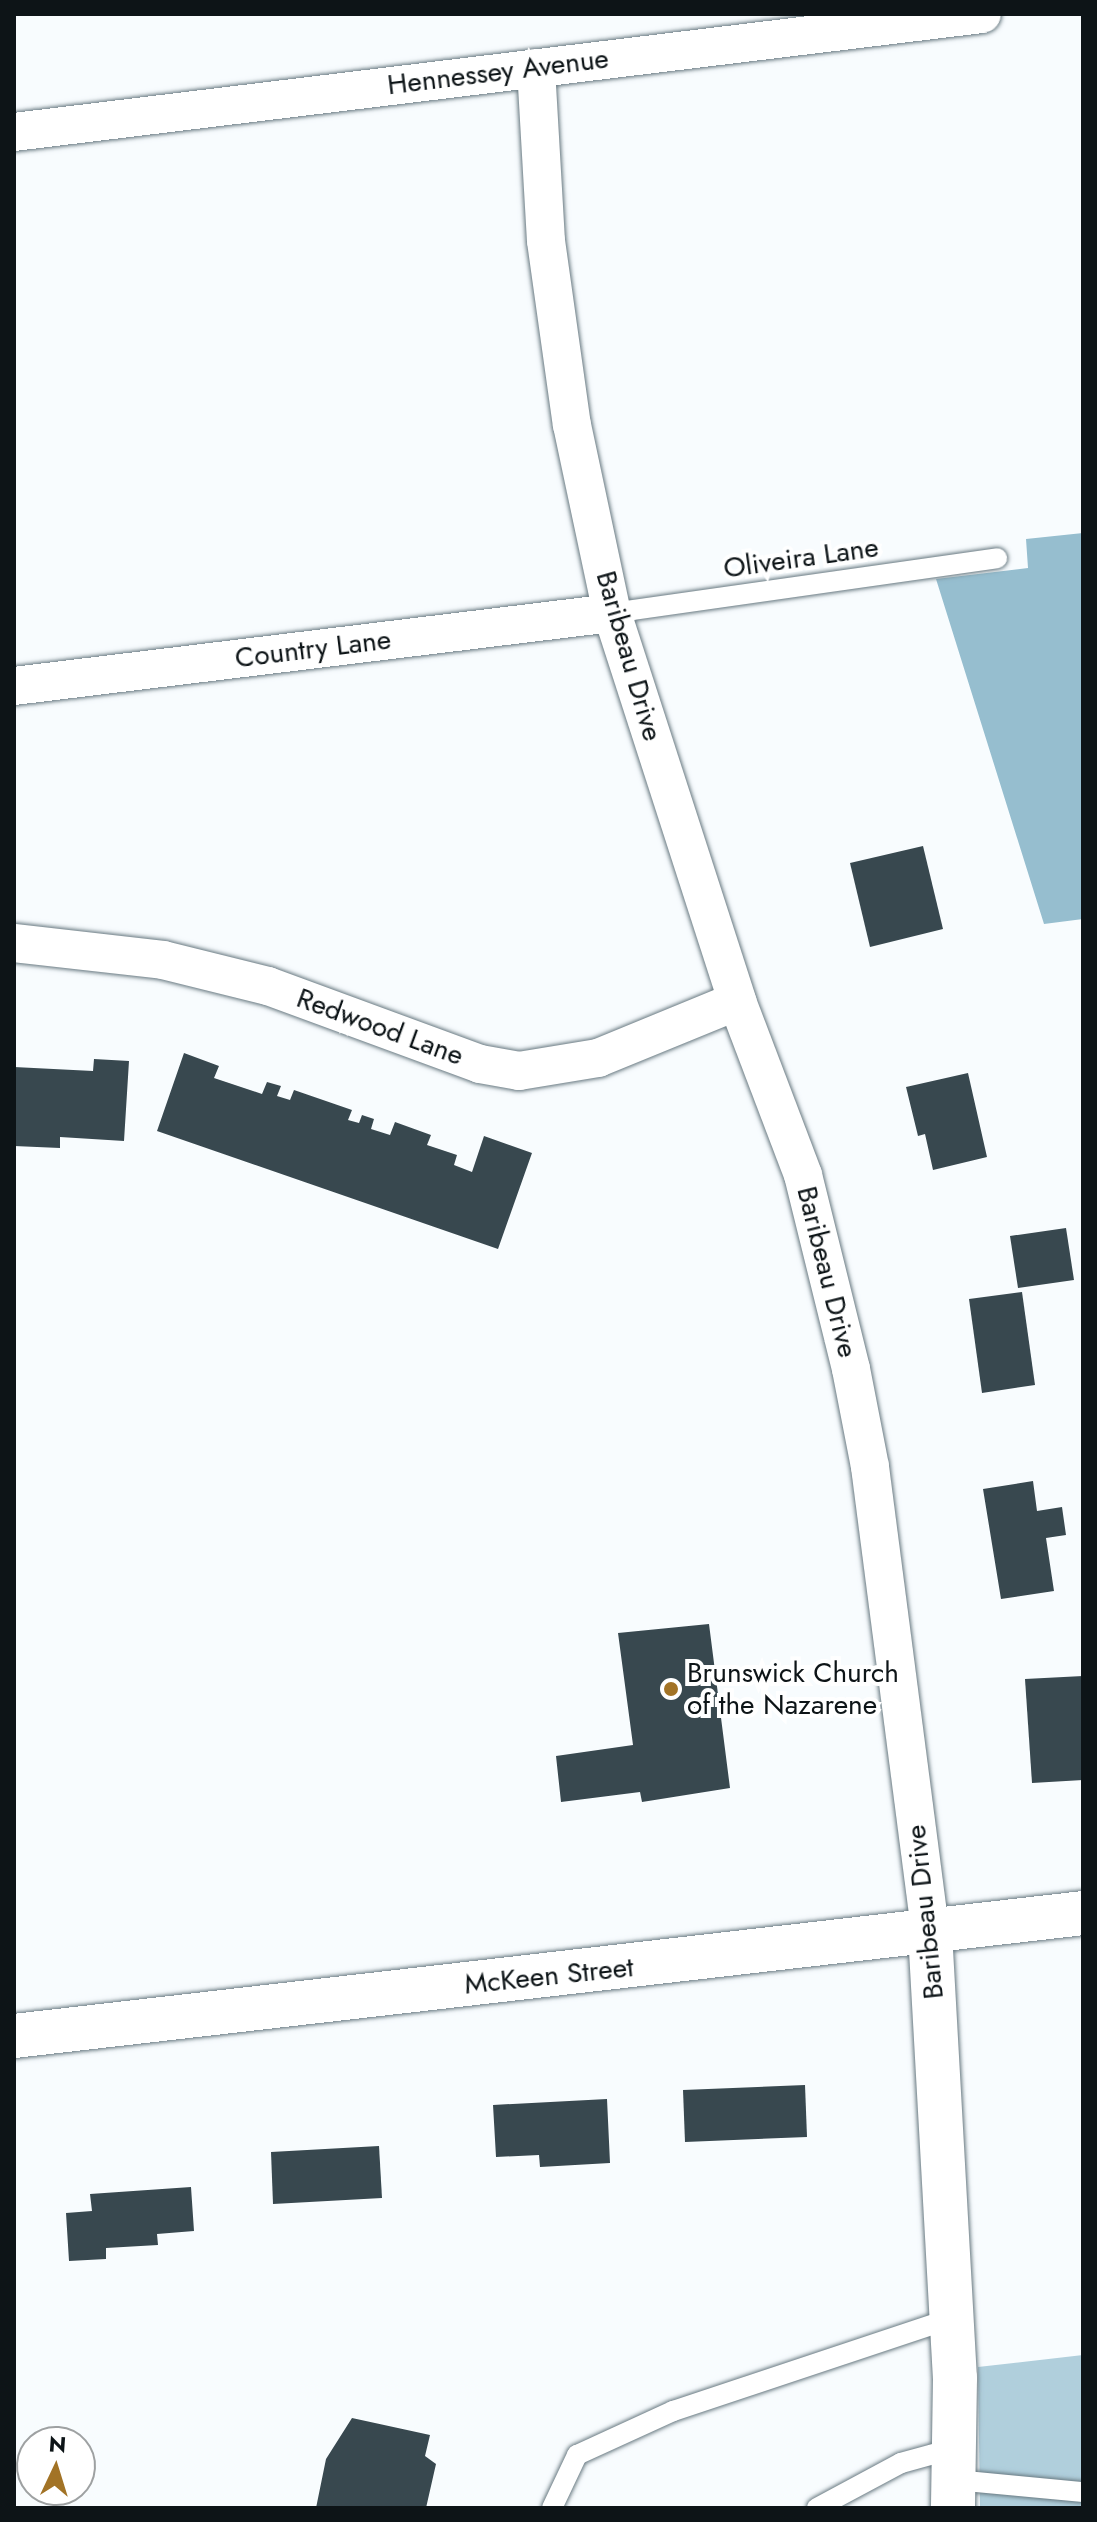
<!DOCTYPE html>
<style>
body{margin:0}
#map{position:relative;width:1097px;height:2522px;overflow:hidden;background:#f8fcfe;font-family:Jost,sans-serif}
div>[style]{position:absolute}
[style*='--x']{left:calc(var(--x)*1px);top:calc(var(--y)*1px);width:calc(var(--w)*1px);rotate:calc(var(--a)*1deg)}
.green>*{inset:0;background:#b0cfdc}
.forest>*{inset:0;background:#96becf}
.building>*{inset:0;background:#38484f}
.roads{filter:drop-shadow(0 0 2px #697a82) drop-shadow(0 0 2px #697a82)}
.service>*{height:20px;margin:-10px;padding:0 10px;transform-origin:10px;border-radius:10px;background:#fff}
.minor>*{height:38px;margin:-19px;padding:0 19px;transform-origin:19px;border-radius:19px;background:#fff}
.tertiary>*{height:44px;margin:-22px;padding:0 22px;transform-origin:22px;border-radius:22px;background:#fff}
.dots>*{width:22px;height:22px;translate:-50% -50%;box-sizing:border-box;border:4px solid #fff;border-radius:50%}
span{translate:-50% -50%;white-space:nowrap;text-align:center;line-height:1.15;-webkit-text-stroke:8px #fff;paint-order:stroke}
.street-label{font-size:28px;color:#0d1417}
.poi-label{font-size:28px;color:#0d1417}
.left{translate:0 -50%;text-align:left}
.frame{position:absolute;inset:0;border:16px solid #0d1417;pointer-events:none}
.north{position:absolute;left:16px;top:2426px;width:80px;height:80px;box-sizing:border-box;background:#fff;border:2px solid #9ea1a2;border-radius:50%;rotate:4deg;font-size:22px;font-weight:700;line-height:32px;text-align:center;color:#0d1417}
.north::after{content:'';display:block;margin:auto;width:28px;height:36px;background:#a27326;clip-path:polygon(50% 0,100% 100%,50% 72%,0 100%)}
</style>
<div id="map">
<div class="green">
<div style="clip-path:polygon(1083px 2355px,1083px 2508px,980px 2508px,978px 2367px)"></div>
</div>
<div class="forest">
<div style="clip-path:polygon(1083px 533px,1083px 919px,1044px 924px,936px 579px,1028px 568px,1026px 539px)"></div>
</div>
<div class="building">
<div style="clip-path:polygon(923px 846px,943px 929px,870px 947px,850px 863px)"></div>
<div style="clip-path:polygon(184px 1053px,219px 1066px,214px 1078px,262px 1094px,267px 1082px,281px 1086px,277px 1096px,290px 1100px,294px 1090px,352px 1110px,348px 1120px,359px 1123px,362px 1115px,374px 1119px,371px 1129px,390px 1135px,395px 1122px,431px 1135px,427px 1145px,457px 1155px,454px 1165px,472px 1172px,484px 1136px,532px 1153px,498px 1249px,157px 1131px)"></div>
<div style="clip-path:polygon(94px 1059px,129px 1061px,124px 1141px,60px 1137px,60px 1148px,14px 1146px,14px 1067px,93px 1071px)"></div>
<div style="clip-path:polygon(968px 1073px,987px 1157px,933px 1170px,925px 1134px,918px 1136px,906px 1087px)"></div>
<div style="clip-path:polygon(1066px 1228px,1074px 1280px,1018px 1288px,1010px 1236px)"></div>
<div style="clip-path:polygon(1022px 1292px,1035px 1385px,982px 1393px,969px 1299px)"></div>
<div style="clip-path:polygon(1033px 1481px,1037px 1511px,1062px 1507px,1066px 1535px,1046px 1538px,1054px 1591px,1001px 1599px,983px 1489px)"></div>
<div style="clip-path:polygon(709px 1624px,730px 1788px,642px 1802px,640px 1792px,561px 1802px,556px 1756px,633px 1745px,618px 1633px)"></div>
<div style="clip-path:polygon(1083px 1676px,1083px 1780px,1032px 1783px,1025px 1679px)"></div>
<div style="clip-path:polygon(805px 2085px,807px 2137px,685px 2142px,683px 2090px)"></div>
<div style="clip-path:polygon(607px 2099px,610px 2163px,540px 2167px,539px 2155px,496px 2157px,493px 2105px)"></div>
<div style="clip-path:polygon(379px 2146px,382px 2198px,273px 2204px,271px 2152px)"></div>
<div style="clip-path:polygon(191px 2187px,194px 2231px,157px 2234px,158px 2245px,106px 2248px,106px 2259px,69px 2261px,66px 2213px,92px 2211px,90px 2194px)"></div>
<div style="clip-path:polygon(352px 2418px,430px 2435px,425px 2456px,436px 2464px,426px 2508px,316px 2508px,326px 2459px)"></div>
</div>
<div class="roads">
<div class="service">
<div style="--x:612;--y:613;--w:389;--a:-8.1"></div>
<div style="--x:955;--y:2480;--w:129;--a:5.4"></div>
<div style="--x:552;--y:2508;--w:59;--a:-64.7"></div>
<div style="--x:577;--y:2455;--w:106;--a:-24.6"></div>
<div style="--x:673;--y:2411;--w:294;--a:-18.4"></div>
<div style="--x:817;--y:2508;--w:95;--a:-28.2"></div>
<div style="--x:901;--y:2463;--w:56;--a:-15.5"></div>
</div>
<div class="minor">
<div style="--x:536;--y:68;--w:173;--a:86.7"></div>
<div style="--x:546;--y:241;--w:186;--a:82"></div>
<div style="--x:572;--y:425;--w:192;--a:78"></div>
<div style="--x:612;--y:613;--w:408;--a:72.1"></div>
<div style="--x:737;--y:1001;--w:186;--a:69.2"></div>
<div style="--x:803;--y:1175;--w:200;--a:76.1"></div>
<div style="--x:851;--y:1369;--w:100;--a:79"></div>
<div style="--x:870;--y:1467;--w:469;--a:82.6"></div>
<div style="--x:14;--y:132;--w:975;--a:-6.95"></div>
<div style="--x:14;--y:686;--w:602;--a:-6.96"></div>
<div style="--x:14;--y:943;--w:150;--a:6.5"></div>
<div style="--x:163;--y:960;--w:108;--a:13.9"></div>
<div style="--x:268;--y:986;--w:226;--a:20.2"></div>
<div style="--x:480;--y:1064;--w:40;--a:10"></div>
<div style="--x:519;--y:1071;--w:80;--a:-9.3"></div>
<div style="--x:598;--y:1058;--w:150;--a:-22.3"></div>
</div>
<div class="tertiary">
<div style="--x:930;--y:1932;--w:447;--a:86.8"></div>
<div style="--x:955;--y:2378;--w:130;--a:90.9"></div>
<div style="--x:14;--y:2036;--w:1076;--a:-6.56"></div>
</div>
</div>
<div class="dots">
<div style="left:671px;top:1689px;background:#a27326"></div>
</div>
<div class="street-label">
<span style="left:498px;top:72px;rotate:-7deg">Hennessey Avenue</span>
<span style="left:801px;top:558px;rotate:-8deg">Oliveira Lane</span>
<span style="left:313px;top:649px;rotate:-7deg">Country Lane</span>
<span style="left:629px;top:656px;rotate:74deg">Baribeau Drive</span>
<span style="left:380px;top:1027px;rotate:20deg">Redwood Lane</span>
<span style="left:827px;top:1272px;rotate:76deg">Baribeau Drive</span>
<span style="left:925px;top:1912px;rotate:-96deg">Baribeau Drive</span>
<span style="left:549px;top:1976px;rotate:-6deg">McKeen Street</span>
</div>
<div class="poi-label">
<span class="left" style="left:687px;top:1689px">Brunswick Church<br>of the Nazarene</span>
</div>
<div class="frame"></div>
<div class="north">N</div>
</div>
